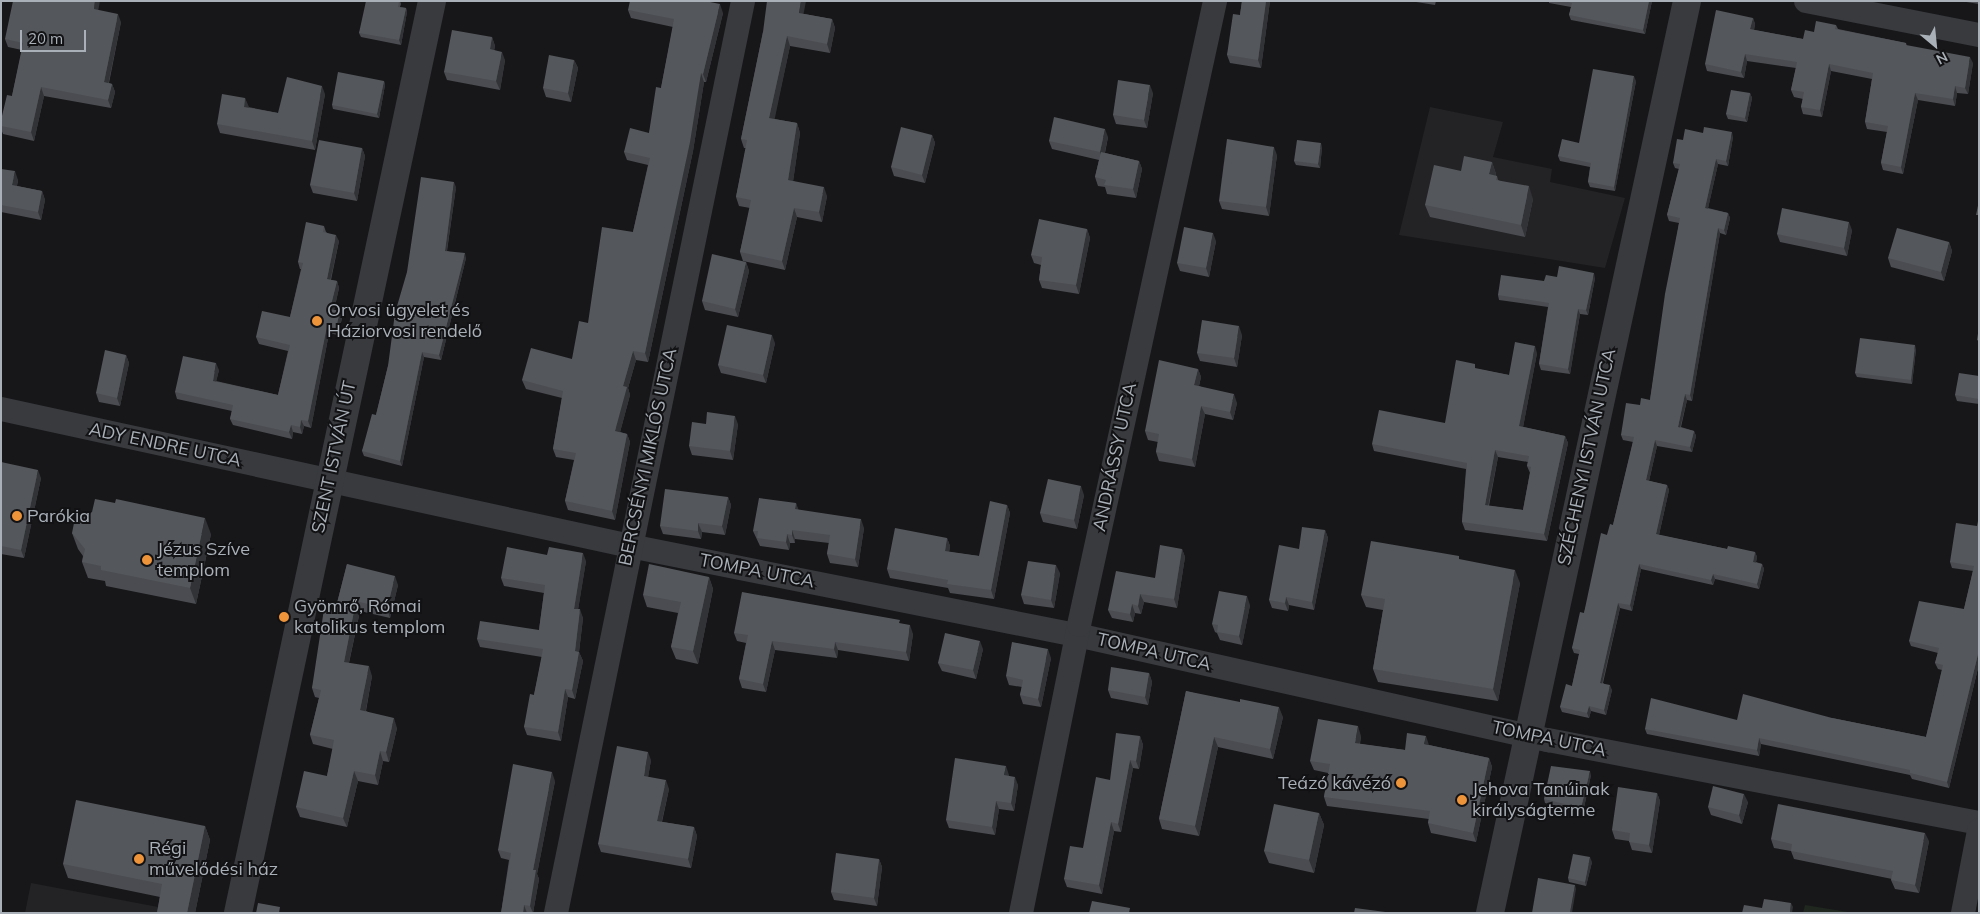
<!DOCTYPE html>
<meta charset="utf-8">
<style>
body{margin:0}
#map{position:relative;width:1980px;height:914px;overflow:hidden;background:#171719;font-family:Mulish,sans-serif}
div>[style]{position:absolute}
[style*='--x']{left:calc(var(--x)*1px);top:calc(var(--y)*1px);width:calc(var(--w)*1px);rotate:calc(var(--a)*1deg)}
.built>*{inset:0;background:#232326}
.green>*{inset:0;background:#1f271f}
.minor>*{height:24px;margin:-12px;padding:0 12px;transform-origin:12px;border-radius:12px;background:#383a3e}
.tertiary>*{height:28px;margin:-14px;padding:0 14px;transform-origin:14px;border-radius:14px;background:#383a3e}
.wall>*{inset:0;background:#4a4c51}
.shaded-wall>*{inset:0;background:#313336}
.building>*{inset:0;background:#54575c}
.dots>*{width:14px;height:14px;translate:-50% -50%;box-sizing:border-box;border:2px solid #121214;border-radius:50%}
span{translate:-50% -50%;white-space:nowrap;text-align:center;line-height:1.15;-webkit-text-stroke:4px #121214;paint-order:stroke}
.poi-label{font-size:18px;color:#a9b0b8}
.left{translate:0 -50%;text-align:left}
.right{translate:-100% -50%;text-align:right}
.street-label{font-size:18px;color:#a9b0b8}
.frame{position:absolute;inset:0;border:2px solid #a9b0b8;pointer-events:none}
.north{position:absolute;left:1910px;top:20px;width:50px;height:50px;-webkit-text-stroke:4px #121214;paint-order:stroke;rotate:152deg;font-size:14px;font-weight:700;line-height:20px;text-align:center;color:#a9b0b8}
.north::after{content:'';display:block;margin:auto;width:18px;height:22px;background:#a9b0b8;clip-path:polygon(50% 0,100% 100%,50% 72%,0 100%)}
.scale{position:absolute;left:20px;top:30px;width:66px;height:22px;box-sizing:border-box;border:2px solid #a9b0b8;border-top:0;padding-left:6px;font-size:15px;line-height:18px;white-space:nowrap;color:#a9b0b8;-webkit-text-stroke:4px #121214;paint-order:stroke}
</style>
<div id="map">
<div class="built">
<div style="clip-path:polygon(1430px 107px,1503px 122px,1493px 157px,1552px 169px,1550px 182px,1625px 198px,1605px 268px,1399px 235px)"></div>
<div style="clip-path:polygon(31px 883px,190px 913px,25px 913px)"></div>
</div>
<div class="green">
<div style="clip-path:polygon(1805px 905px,1854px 913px,1803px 913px)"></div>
</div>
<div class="minor">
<div style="--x:1806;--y:1;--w:176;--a:11.1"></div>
<div style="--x:1;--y:409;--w:644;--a:12.29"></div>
<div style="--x:630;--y:546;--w:456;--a:11.3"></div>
<div style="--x:1077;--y:635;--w:483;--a:12.6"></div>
<div style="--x:1548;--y:740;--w:439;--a:10.9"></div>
<div style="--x:556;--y:913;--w:931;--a:-78.41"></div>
<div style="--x:1021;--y:913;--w:294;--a:-78.6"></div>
<div style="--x:1079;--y:625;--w:639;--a:-77.7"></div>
<div style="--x:1963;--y:913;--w:84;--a:-79"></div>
</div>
<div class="tertiary">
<div style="--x:238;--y:913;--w:932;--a:-77.99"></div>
<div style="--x:1490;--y:913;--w:933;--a:-77.81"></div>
</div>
<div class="wall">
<div style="clip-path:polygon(372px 1px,400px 1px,401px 4px,400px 7px,406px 8px,407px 12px,401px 45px,361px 37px,359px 33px)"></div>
<div style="clip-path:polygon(1242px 1px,1270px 1px,1261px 68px,1230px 63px,1227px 55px,1240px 15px)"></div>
<div style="clip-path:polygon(1410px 1px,1436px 1px,1435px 5px)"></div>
<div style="clip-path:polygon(1549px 1px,1652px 1px,1645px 34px,1571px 20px,1569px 15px,1571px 7px,1549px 3px)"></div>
<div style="clip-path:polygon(1960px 1px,1979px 1px,1979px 4px)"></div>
<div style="clip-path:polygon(98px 10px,121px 22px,109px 83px,112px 84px,115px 92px,111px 108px,44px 96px,34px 141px,3px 134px,1px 129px,1px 120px,12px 96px,22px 50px,8px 47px,5px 39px)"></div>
<div style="clip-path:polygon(628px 10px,723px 13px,706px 82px,704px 82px,693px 151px,648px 362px,636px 360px,628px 388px,630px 395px,620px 432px,627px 434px,630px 442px,615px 520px,568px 510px,565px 501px,574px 460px,556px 457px,553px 449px,562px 398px,526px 389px,522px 380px,572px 359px,633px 232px,648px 165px,627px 160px,624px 152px,649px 133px,661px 88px,673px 27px,631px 18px)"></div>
<div style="clip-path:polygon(804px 14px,832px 19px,835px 28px,830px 53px,790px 46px,774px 119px,797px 123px,800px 133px,793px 181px,827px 196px,822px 222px,797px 217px,785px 270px,743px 261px,740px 252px,750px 208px,739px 206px,736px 197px,746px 148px,744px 148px,741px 139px,763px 32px)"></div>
<div style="clip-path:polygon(1753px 18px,1755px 24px,1754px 30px,1803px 39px,1814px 32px,1836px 25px,1838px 29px,1906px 43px,1907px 46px,1973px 63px,1968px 94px,1957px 93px,1955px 106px,1918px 100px,1903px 174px,1883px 170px,1881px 163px,1887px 132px,1867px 129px,1865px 122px,1872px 79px,1831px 71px,1822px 117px,1803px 114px,1801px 107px,1803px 99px,1794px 97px,1791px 90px,1796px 68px,1747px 61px,1744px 78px,1707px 71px,1705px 64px)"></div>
<div style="clip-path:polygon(492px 37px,495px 46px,494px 50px,505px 60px,500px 90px,447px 80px,444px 72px)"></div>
<div style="clip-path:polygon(574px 60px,578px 68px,571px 102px,546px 97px,543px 88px)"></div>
<div style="clip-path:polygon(384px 81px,385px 85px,379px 118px,333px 109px,332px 105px)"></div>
<div style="clip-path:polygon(1636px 81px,1615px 191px,1590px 187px,1588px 182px,1590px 167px,1560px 161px,1558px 156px,1579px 143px)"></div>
<div style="clip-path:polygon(1153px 93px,1147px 128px,1116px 124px,1113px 115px)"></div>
<div style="clip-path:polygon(1750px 93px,1752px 98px,1747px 122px,1728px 119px,1726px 114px)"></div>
<div style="clip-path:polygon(325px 94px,315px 150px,220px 133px,217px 124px,245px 98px,248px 107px,278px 113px)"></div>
<div style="clip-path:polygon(1703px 133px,1733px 137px,1728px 166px,1718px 164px,1708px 208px,1728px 213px,1730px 218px,1726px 235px,1720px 233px,1692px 401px,1687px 400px,1681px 427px,1694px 431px,1696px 436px,1692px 452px,1657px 446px,1649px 481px,1667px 485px,1669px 490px,1659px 535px,1727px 549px,1755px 552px,1757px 557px,1756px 562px,1762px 564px,1764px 569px,1759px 589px,1715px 579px,1713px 585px,1641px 569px,1632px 611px,1620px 608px,1603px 683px,1612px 690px,1606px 715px,1591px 711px,1589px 718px,1562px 712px,1560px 707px,1572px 686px,1579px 654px,1574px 653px,1572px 648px,1584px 613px,1607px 535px,1613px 525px,1633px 442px,1623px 440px,1621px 435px,1640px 405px,1650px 400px,1679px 223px,1669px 221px,1667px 215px,1679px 169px,1675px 168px,1673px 163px,1683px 140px)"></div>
<div style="clip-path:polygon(932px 135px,935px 143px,925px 183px,894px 176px,891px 167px)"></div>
<div style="clip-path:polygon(1108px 137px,1105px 153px,1139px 161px,1142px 169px,1136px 198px,1107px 194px,1105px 187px,1098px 186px,1095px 177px,1099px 160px,1052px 149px,1049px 141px)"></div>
<div style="clip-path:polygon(1322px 147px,1320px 168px,1296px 165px,1294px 161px)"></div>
<div style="clip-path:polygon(362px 148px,365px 156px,357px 201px,313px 193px,310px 185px)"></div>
<div style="clip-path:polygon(1277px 155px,1269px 216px,1222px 209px,1219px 201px)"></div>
<div style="clip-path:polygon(1492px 162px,1496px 174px,1496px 176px,1497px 176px,1498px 180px,1533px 199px,1525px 237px,1430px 217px,1425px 205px,1461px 171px)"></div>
<div style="clip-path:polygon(1px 169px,18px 180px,17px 186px,42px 191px,45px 200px,41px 220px,1px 212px)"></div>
<div style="clip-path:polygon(456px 187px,447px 251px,466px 258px,441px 360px,424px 357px,402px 466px,364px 456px,362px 451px,376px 415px,388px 366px)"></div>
<div style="clip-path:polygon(324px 226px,326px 232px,339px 241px,331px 280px,337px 281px,339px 288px,334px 310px,340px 311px,342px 318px,338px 335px,329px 333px,311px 428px,304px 426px,302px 434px,293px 432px,292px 439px,233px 425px,230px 419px,232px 411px,177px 399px,175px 392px,219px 370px,216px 381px,278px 395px,288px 351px,259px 344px,256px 337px,290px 317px,301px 269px,300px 269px,298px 262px)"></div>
<div style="clip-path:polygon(1087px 229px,1090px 238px,1079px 294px,1042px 288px,1039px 280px,1041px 265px,1034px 263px,1031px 255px)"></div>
<div style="clip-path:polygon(1852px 230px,1847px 256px,1780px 242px,1777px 234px)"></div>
<div style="clip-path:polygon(1216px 241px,1209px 277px,1180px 271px,1177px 263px)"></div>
<div style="clip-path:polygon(1949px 242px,1952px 251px,1944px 281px,1891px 267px,1888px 258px)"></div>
<div style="clip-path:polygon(746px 262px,749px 271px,738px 317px,705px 310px,702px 301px)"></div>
<div style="clip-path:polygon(1557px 277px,1595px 278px,1588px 315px,1580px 314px,1570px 374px,1541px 370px,1539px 364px,1548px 307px,1499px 300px,1498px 295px)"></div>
<div style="clip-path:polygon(1242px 335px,1237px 367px,1200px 361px,1197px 353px)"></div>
<div style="clip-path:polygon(775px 343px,766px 383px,721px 373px,718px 365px)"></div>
<div style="clip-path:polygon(1916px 349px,1912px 384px,1857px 377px,1855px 373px)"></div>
<div style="clip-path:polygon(evenodd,1537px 353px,1523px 427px,1565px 436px,1568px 443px,1547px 541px,1465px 530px,1462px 522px,1466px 469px,1374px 451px,1372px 444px,1445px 423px,1477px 369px,1509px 375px,1537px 353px,1498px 457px,1528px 462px,1527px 466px,1530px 473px,1523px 510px,1489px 506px,1498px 457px)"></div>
<div style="clip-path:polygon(126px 355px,129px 363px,120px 406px,99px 402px,96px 393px)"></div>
<div style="clip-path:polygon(1198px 369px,1201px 377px,1199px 386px,1237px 403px,1233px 420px,1205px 414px,1195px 467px,1159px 461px,1156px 452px,1158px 442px,1148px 440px,1145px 431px)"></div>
<div style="clip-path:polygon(1979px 376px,1979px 404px,1957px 401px,1955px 395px)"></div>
<div style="clip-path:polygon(706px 424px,738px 424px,733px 460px,692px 455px,689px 446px)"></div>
<div style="clip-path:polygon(1px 462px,41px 478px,24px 558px,1px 554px)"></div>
<div style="clip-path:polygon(1084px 495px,1077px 529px,1043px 522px,1040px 513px)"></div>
<div style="clip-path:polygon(728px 497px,731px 505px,725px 535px,702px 532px,701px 539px,663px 534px,660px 526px)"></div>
<div style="clip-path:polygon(796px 503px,798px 510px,864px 528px,858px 567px,830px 563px,827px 554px,829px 543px,795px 539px,795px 543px,790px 543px,789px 550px,760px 546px,753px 531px)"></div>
<div style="clip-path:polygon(1007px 505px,1010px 513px,994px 599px,950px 593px,948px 588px,890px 578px,887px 569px,947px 538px,950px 546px,949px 552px,979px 556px)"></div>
<div style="clip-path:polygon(1977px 526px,1979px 664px,1949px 788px,1912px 779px,1910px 775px,1761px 744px,1759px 756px,1647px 734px,1645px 729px,1737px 720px,1832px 718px,1926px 737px,1942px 670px,1938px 669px,1935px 663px,1938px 653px,1911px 646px,1909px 641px,1964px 609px,1973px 571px,1952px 568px,1950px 562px)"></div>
<div style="clip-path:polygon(1325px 530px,1328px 538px,1314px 610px,1289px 605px,1288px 611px,1272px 608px,1269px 600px,1299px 549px)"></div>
<div style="clip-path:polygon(72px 533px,211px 534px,196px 604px,106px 586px,105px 581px,88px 578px,82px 562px,83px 556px,78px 549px)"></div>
<div style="clip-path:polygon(1182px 549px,1185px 557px,1177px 608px,1144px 602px,1141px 614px,1135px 613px,1133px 622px,1112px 618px,1108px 610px,1155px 578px)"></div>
<div style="clip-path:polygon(547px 555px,586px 561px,578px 609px,583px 618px,579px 652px,583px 661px,575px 699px,568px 697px,561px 741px,527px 735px,524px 727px,534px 695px,542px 657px,480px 647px,477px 639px,539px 630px,544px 593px,504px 586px,501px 578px)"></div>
<div style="clip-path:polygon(1460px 560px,1520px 583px,1498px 701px,1378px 682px,1373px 669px,1383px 610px,1366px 607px,1361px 595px)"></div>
<div style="clip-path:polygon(347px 564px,398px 585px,390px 618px,360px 611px,349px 663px,372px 676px,366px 711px,397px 728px,389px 762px,383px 761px,378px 785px,358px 781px,347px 827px,300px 817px,296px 807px,327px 776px,333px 749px,313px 744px,310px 735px,319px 698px,315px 697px,312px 688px,335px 611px)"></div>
<div style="clip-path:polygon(1060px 573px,1054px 608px,1024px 604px,1021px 595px)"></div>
<div style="clip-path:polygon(709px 577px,713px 589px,698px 664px,676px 659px,671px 647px,678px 613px,647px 607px,643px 595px)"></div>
<div style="clip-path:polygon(1250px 605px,1242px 645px,1220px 640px,1217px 633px,1215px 632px,1212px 624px)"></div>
<div style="clip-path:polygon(901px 624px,913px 634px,909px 661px,838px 650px,837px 658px,775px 650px,766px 692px,742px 688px,739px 679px,746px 643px,737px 641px,734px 633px)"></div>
<div style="clip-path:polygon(983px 649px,976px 679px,942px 671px,938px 663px)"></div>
<div style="clip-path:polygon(1051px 658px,1041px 707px,1023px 704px,1020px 695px,1022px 687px,1009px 685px,1006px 676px)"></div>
<div style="clip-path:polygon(1149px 673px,1152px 682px,1148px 705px,1111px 698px,1108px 690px)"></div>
<div style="clip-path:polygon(1186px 691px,1283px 717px,1273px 759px,1218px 747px,1199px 836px,1162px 829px,1159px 819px)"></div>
<div style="clip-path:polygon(1140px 736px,1143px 745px,1139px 769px,1133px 768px,1121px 832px,1114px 831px,1102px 894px,1067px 887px,1064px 879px,1083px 848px)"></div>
<div style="clip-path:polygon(1361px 736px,1360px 744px,1405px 750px,1429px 745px,1489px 758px,1492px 767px,1476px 842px,1431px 833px,1428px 823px,1429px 819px,1327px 806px,1324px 797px,1328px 773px,1314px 770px,1310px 761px)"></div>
<div style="clip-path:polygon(651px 760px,648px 777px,669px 789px,662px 822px,694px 827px,697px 836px,691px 868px,601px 852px,598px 844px)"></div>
<div style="clip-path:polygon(1009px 775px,1009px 776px,1018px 785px,1014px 811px,999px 809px,995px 835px,949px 828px,946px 820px)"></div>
<div style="clip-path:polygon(1591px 775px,1583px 812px,1545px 803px,1544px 799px)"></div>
<div style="clip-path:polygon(555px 781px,537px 874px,539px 879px,533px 913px,501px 913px,509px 860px,501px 858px,498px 850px)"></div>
<div style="clip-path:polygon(1657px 793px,1660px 801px,1652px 853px,1632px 850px,1629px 841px,1615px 839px,1612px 830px)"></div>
<div style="clip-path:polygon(1748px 802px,1742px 824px,1711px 815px,1708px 807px)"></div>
<div style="clip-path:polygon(1319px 813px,1324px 825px,1314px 873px,1269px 863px,1264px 851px)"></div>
<div style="clip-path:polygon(205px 826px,210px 840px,195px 913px,157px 913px,160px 897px,68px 878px,63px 864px)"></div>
<div style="clip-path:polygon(1771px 839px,1929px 841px,1919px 893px,1895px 889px,1891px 880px,1892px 879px,1794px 859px,1791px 851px,1774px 848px)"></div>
<div style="clip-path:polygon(879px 859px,882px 867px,877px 906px,834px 900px,831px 892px)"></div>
<div style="clip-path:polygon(1592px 862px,1586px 886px,1569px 882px,1568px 878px)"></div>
</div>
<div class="shaded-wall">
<div style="clip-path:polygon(95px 1px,100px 1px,97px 17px,94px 9px)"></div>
<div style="clip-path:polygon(801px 1px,806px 1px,802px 22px,799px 13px)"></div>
<div style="clip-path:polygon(1266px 1px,1270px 1px,1261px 68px,1258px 60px)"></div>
<div style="clip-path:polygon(1649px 1px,1652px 1px,1645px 34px,1643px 30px)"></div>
<div style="clip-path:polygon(720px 4px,723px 13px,706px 82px,703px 74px)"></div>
<div style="clip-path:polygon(406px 8px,407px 12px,401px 45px,399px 40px)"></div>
<div style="clip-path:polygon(118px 14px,121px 22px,107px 90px,104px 82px)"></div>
<div style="clip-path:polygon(1753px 18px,1755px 24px,1753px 35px,1750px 29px)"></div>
<div style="clip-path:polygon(832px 19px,835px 28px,830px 53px,827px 44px)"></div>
<div style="clip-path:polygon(787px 36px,790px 46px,773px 127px,769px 118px)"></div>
<div style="clip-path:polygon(492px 37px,495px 46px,493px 58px,490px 49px)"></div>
<div style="clip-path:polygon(502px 52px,505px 60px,500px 90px,496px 81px)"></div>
<div style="clip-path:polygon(1745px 54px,1747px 61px,1744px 78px,1741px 72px)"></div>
<div style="clip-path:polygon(1970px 57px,1973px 63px,1968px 94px,1965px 88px)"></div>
<div style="clip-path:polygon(574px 60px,578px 68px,571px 102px,568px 93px)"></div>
<div style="clip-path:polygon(1829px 64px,1831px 71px,1822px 117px,1820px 110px)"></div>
<div style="clip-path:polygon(701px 73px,704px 82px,693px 151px,648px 362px,645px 353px)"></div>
<div style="clip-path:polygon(1634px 76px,1636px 81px,1615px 191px,1614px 187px)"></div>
<div style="clip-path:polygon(384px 81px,385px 85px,379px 118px,377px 114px)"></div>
<div style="clip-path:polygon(112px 84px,115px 92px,111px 108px,108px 100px)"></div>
<div style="clip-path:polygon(1150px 85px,1153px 93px,1147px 128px,1144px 120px)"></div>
<div style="clip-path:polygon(322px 86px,325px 94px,315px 150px,312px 141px)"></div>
<div style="clip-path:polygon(1955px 86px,1957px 93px,1955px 106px,1953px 99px)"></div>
<div style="clip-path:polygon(41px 87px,44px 96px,34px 141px,31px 132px)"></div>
<div style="clip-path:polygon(1750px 93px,1752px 98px,1747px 122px,1745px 118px)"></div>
<div style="clip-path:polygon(1915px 93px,1918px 100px,1903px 174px,1901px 167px)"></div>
<div style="clip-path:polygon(245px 98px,249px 107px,247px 115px,244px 107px)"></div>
<div style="clip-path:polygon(797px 123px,800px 133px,792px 189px,788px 180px)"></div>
<div style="clip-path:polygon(1105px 129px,1108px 137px,1103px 161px,1100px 152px)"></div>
<div style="clip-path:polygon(1732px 132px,1733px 137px,1728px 166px,1726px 161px)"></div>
<div style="clip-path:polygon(932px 135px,935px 143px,925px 183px,922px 175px)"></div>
<div style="clip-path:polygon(1321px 143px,1322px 147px,1320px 168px,1318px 164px)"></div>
<div style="clip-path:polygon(1274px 147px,1277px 155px,1269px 216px,1266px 207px)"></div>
<div style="clip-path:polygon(362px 148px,365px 156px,357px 201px,354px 193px)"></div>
<div style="clip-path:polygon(1716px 159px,1718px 164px,1707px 213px,1705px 208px)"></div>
<div style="clip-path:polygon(1139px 161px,1142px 169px,1136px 198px,1133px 189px)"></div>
<div style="clip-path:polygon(1492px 162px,1496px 174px,1493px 187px,1489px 174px)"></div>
<div style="clip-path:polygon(15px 171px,18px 180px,15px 194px,12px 185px)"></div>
<div style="clip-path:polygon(454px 182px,456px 187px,446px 256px,445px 251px)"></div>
<div style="clip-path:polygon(1529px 186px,1533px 199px,1525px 237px,1521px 225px)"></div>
<div style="clip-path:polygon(824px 187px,827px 196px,822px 222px,819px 212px)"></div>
<div style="clip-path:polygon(42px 191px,45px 200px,41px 220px,38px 212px)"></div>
<div style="clip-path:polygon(794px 208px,797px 217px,785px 270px,782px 261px)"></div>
<div style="clip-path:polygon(1728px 213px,1730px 218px,1726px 235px,1724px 230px)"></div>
<div style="clip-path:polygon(1849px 222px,1852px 230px,1847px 256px,1844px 248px)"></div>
<div style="clip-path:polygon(1718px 228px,1720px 233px,1692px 401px,1690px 395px)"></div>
<div style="clip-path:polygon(1087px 229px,1090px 238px,1079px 294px,1076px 285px)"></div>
<div style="clip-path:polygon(1213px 233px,1216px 241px,1209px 277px,1206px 268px)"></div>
<div style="clip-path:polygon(336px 235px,339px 241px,329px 286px,327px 279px)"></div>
<div style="clip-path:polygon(1949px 242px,1952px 251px,1944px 281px,1941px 272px)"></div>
<div style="clip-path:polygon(465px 253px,466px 258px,441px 360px,439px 355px)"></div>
<div style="clip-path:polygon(746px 262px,749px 271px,738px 317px,735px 309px)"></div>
<div style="clip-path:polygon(1594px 273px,1595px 278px,1588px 315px,1586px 310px)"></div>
<div style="clip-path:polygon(337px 281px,339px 288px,333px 315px,330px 309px)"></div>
<div style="clip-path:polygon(1578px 309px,1580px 314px,1570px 374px,1568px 369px)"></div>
<div style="clip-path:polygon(340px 311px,342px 318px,338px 335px,336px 328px)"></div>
<div style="clip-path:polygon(327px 326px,329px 333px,311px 428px,308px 421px)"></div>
<div style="clip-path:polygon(1239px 326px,1242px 335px,1237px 367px,1234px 358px)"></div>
<div style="clip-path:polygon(772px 335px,775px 343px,766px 383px,763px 375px)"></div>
<div style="clip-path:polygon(1915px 345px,1916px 349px,1912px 384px,1911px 380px)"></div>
<div style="clip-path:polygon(1535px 346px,1537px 353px,1522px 433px,1519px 426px)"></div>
<div style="clip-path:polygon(633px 351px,636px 360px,628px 388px,630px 395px,618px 440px,615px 431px,623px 386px)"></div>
<div style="clip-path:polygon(422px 352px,424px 357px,402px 466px,400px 461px)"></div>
<div style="clip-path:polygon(126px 355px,129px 363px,120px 406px,117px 398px)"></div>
<div style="clip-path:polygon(216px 363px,219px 370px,215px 387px,213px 381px)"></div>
<div style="clip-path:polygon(1198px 369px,1201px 377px,1197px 394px,1194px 385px)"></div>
<div style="clip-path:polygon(1234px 394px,1237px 403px,1233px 420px,1230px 412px)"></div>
<div style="clip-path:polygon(1685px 394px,1687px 400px,1679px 432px,1678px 427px)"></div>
<div style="clip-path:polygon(1201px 406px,1205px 414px,1195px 467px,1192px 459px)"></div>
<div style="clip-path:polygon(735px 416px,738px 424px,733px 460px,730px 451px)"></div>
<div style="clip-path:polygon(301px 420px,304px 426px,302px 434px,300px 427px)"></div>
<div style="clip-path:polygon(291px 425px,293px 432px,292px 439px,289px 432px)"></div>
<div style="clip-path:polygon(1694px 431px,1696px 436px,1692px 452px,1690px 447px)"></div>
<div style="clip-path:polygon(627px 434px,630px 442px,615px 520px,612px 511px)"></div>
<div style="clip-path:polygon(1565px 436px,1568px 443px,1547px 541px,1544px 534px)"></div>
<div style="clip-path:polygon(1655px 440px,1657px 446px,1648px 485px,1646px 480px)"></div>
<div style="clip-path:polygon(1495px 450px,1498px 457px,1487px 512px,1485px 505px)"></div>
<div style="clip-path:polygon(38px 470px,41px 478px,24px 558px,21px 550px)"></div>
<div style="clip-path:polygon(1667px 485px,1669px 490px,1658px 539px,1656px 534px)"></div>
<div style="clip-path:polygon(1081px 486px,1084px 495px,1077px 529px,1074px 520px)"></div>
<div style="clip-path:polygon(728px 497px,731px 505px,725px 535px,722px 526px)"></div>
<div style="clip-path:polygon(796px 503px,799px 511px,795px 509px)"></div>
<div style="clip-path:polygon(1007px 505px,1010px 513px,994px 599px,991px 590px)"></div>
<div style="clip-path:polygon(205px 518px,211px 534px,196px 604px,190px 588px)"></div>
<div style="clip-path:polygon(861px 519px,864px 528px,858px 567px,855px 559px)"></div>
<div style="clip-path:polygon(698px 523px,702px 532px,701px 539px,698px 531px)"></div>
<div style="clip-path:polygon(792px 530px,795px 539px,795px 543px,792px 535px)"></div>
<div style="clip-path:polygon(1325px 530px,1328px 538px,1314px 610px,1312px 602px)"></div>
<div style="clip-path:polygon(787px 534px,790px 543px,789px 550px,786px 542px)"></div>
<div style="clip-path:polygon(947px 538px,950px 546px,948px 560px,945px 551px)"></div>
<div style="clip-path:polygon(1182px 549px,1185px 557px,1177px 608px,1174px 599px)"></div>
<div style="clip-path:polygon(1755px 552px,1757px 557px,1755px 567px,1753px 562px)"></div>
<div style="clip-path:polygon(583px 553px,586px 561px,577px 617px,574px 609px)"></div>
<div style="clip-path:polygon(1639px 564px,1641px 569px,1632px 611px,1630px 605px)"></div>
<div style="clip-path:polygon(1762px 564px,1764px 569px,1759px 589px,1757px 584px)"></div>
<div style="clip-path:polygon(1056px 565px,1060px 573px,1054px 608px,1051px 600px)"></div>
<div style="clip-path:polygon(1515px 570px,1520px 583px,1498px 701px,1493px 689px)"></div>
<div style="clip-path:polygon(1713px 574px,1715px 579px,1713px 585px,1711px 580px)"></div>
<div style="clip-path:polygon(395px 576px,398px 585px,390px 618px,387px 609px)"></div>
<div style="clip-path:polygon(709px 577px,713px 589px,698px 664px,693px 651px)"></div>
<div style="clip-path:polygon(1140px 594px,1144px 602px,1141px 614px,1138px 606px)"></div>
<div style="clip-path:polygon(1247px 596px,1250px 605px,1242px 645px,1239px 636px)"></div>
<div style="clip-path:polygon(1286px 597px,1289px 605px,1288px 611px,1285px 603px)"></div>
<div style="clip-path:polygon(356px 601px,360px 611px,347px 671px,344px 662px)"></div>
<div style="clip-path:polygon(1618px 603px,1620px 608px,1601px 688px,1600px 683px)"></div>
<div style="clip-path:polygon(1132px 604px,1135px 613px,1133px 622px,1130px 614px)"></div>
<div style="clip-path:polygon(580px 609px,583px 618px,578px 660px,575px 651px)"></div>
<div style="clip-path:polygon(910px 625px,913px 634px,909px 661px,906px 652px)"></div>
<div style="clip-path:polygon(772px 641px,775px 650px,766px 692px,763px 684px)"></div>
<div style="clip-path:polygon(980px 641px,983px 649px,976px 679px,973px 670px)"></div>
<div style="clip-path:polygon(835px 642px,838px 650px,837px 658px,834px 649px)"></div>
<div style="clip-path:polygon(1048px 649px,1051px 658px,1041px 707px,1038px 699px)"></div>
<div style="clip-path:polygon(1979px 650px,1979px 664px,1949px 788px,1947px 782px)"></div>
<div style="clip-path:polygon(579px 652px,583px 661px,575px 699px,572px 690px)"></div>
<div style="clip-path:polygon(369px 666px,372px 676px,364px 720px,360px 710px)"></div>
<div style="clip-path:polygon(1149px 673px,1152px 682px,1148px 705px,1145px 697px)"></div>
<div style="clip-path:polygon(1610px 685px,1612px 690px,1606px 715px,1604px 710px)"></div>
<div style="clip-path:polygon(565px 689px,568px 697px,561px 741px,558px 732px)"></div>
<div style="clip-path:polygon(1589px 706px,1591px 711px,1589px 718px,1587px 713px)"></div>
<div style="clip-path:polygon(1279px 707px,1283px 717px,1273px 759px,1270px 749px)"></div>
<div style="clip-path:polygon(394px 718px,397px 728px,389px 762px,386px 752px)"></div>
<div style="clip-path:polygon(1358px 726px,1361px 736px,1358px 752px,1355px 743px)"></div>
<div style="clip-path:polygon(1140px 736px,1143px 745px,1139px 769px,1136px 761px)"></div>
<div style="clip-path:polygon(1426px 736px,1429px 745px,1424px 744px)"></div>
<div style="clip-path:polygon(1214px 737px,1218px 747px,1199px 836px,1195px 826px)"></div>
<div style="clip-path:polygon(1759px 738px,1761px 744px,1759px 756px,1757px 750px)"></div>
<div style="clip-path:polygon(380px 751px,383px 761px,378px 785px,375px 775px)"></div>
<div style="clip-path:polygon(648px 752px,651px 760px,647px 784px,644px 776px)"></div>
<div style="clip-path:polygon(1489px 758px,1492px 767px,1476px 842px,1473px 833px)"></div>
<div style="clip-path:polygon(1130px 760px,1133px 768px,1121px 832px,1118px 824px)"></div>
<div style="clip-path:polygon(1006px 766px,1009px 775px,1008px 784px,1004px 775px)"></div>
<div style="clip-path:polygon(354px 771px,358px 781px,347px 827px,343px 818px)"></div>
<div style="clip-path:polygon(1590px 771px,1591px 775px,1583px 812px,1581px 808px)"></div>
<div style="clip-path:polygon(552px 772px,555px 781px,537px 874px,539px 879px,533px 913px,530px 906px,533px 870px)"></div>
<div style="clip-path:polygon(1015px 777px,1018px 785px,1014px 811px,1011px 803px)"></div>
<div style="clip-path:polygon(666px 780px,669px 789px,660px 829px,657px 821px)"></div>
<div style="clip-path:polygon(1657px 793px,1660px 801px,1652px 853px,1649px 845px)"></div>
<div style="clip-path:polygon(1744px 794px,1748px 802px,1742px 824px,1739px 815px)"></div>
<div style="clip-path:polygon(996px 801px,999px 809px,995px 835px,992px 827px)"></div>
<div style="clip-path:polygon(1319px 813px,1324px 825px,1314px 873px,1309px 860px)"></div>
<div style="clip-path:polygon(1111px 822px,1114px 831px,1102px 894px,1099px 885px)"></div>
<div style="clip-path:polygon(205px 826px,210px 840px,195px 913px,187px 913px)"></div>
<div style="clip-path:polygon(694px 827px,697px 836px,691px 868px,688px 859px)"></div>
<div style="clip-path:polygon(1925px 833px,1929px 841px,1919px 893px,1915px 885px)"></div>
<div style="clip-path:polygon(1590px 857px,1592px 862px,1586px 886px,1585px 882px)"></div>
<div style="clip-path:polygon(879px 859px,882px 867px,877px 906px,874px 898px)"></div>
<div style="clip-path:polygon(1575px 885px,1576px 889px,1572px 913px,1570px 913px)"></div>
<div style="clip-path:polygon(1791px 903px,1793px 907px,1792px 913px,1790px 913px)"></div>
<div style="clip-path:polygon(524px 905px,527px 913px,523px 913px)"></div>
</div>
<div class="building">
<div style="clip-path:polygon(13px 1px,95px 1px,94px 9px,118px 14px,104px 82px,112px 84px,108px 100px,41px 87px,31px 132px,1px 126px,1px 120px,7px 95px,12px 96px,23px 43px,5px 39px)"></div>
<div style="clip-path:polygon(366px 1px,372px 2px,372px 1px,399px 1px,398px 7px,406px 8px,399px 40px,359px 33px)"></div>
<div style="clip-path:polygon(630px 1px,705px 1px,720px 4px,703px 74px,701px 73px,690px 142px,645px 353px,633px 351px,623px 386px,627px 387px,615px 431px,627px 434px,612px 511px,565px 501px,576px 453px,553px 449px,563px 391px,522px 380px,531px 348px,572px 359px,579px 321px,588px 323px,602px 227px,633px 232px,650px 158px,624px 152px,630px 128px,649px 133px,656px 87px,661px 88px,674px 19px,628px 10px)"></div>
<div style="clip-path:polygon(767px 1px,801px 1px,799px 13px,832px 19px,827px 44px,787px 36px,769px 118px,797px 123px,788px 180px,824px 187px,819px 212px,794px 208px,782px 261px,740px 252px,751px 200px,736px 197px,747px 140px,741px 139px,763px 32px)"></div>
<div style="clip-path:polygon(1242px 1px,1266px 1px,1258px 60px,1227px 55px,1233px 14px,1240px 15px)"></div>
<div style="clip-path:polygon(1563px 1px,1649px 1px,1643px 30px,1569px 15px,1572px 3px)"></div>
<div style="clip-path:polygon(1716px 10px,1753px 18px,1750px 29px,1803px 39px,1805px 30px,1814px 32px,1816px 21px,1836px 25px,1835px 29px,1906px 43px,1906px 45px,1970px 57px,1965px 88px,1955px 86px,1953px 99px,1915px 93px,1901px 167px,1881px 163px,1888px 126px,1865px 122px,1873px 73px,1829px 64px,1820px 110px,1801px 107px,1804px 92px,1791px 90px,1797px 62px,1745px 54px,1741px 72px,1705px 64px)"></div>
<div style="clip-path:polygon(452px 30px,492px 37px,490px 49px,502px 52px,496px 81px,444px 72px)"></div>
<div style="clip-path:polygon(549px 55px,574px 60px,568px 93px,543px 88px)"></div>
<div style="clip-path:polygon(1593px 69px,1634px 76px,1614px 187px,1588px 182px,1591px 163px,1558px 156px,1562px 139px,1579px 143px)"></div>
<div style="clip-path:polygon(338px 72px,384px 81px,377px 114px,332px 105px)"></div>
<div style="clip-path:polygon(287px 77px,322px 86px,312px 141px,217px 124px,222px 94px,245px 98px,244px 107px,278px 113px)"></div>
<div style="clip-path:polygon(1118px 80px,1150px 85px,1144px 120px,1113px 115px)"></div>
<div style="clip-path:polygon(1731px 90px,1750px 93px,1745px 118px,1726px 114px)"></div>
<div style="clip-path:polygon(1054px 117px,1105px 129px,1100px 152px,1049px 141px)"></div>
<div style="clip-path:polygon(901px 127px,932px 135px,922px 175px,891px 167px)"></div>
<div style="clip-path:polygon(1704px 127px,1732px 132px,1726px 161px,1716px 159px,1705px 208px,1728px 213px,1724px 230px,1718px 228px,1690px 395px,1685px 394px,1678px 427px,1694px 431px,1690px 447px,1655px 440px,1646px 480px,1667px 485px,1656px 534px,1727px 549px,1728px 546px,1755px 552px,1753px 562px,1762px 564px,1757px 584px,1713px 574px,1711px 580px,1639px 564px,1630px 605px,1618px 603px,1600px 683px,1610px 685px,1604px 710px,1589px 706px,1587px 713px,1560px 707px,1566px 684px,1572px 686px,1580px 650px,1572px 648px,1580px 612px,1584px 613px,1601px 533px,1607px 535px,1610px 524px,1613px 525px,1634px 437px,1621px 435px,1626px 403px,1640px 405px,1641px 398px,1650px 400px,1665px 294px,1680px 218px,1667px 215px,1680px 164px,1673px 163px,1677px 139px,1683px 140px,1685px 129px,1703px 133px)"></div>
<div style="clip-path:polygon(1227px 139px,1274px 147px,1266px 207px,1219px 201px)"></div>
<div style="clip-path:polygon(319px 140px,362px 148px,354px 193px,310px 185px)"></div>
<div style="clip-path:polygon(1297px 140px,1321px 143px,1318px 164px,1294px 161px)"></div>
<div style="clip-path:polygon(1101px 152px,1139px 161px,1133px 189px,1104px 185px,1106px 180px,1095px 177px)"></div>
<div style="clip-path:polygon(1464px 156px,1492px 162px,1489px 174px,1497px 176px,1496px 180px,1529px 186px,1521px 225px,1425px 205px,1434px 165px,1461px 171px)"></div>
<div style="clip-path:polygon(1px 169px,15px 171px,12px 185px,42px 191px,38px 212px,1px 205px)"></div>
<div style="clip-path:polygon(421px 177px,454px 182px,445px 251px,465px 253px,439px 355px,422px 352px,400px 461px,362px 451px,372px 414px,376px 415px,388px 366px,395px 313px,407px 272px)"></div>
<div style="clip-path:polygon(1979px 201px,1979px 215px,1976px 215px)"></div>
<div style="clip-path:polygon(1782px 208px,1849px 222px,1844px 248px,1777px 234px)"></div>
<div style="clip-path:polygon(1039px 219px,1087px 229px,1076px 285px,1039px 280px,1042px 257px,1031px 255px)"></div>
<div style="clip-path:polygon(306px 222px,324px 226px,323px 232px,336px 235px,327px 279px,337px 281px,330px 309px,340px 311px,336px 328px,327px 326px,308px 421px,301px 420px,300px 427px,291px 425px,289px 432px,230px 419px,233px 405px,175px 392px,183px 356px,216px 363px,213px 381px,278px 395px,290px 345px,256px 337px,262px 311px,290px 317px,303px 263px,298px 262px)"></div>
<div style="clip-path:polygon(1184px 227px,1213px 233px,1206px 268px,1177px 263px)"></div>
<div style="clip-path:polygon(1897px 228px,1949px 242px,1941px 272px,1888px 258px)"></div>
<div style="clip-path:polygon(712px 254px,746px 262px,735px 309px,702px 301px)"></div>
<div style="clip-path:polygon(1559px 266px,1594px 273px,1586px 310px,1578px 309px,1568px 369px,1539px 364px,1549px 303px,1498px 295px,1501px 275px,1544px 281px,1546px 275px,1557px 277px)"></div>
<div style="clip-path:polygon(1202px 320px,1239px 326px,1234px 358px,1197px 353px)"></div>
<div style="clip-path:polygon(727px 325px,772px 335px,763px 375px,718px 365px)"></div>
<div style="clip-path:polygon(1979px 327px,1979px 341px,1977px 340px)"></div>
<div style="clip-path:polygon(1860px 338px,1915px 345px,1911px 380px,1855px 373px)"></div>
<div style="clip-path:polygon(evenodd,1515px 342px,1535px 346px,1519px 426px,1565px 436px,1544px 534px,1462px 522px,1467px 463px,1372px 444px,1379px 410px,1445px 423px,1456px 360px,1475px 364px,1475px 368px,1509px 375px,1515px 342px,1495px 450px,1529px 456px,1527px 466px,1531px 467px,1523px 510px,1485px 505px,1495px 450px)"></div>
<div style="clip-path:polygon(105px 350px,126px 355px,117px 398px,96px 393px)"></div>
<div style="clip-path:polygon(1159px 360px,1198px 369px,1194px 385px,1234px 394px,1230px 412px,1201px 406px,1192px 459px,1156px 452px,1159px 434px,1145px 431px)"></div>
<div style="clip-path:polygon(1959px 373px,1979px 376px,1979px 399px,1955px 395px)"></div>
<div style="clip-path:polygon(707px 412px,735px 416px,730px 451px,689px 446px,692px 422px,706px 424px)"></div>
<div style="clip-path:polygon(1px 462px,38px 470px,21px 550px,1px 546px)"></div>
<div style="clip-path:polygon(1048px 479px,1081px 486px,1074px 520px,1040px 513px)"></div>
<div style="clip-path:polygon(665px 489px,728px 497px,722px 526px,698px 523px,698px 531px,660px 526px)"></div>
<div style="clip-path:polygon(759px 498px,796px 503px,795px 509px,861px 519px,855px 559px,827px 554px,830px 535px,792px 530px,792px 535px,787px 534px,786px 542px,757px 538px,758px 531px,753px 531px)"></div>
<div style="clip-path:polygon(95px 499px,115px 503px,116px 499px,205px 518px,190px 588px,101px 570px,101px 566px,82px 562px,85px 549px,72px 533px,74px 523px,92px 512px)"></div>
<div style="clip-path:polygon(990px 501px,1007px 505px,991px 590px,947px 584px,948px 580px,887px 569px,895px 528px,947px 538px,945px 551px,979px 556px)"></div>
<div style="clip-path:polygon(1979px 516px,1979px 650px,1947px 782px,1910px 773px,1910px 770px,1759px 738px,1757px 750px,1645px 729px,1651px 698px,1737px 720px,1743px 694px,1832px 718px,1926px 737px,1943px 665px,1935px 663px,1939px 648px,1909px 641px,1919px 601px,1964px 609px,1974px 566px,1950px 562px,1956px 523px,1977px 526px)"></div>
<div style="clip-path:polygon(1302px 527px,1325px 530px,1312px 602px,1286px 597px,1285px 603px,1269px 600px,1279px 545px,1299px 549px)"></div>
<div style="clip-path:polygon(1371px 541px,1459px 556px,1459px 559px,1515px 570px,1493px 689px,1373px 669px,1385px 599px,1361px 595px)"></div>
<div style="clip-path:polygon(1160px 545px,1182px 549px,1174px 599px,1140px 594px,1138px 606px,1132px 604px,1130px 614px,1108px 610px,1116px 571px,1155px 578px)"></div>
<div style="clip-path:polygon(507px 547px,547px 555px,549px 547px,583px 553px,574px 609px,580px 609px,575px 651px,579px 652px,572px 690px,565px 689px,558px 732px,524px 727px,530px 694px,534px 695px,543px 649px,477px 639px,480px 621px,539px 630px,545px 585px,501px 578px)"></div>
<div style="clip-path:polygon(1028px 561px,1056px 565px,1051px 600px,1021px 595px)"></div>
<div style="clip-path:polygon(347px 564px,395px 576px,387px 609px,356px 601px,344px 662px,369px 666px,360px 710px,394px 718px,386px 752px,380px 751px,375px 775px,354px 771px,343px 818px,296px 807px,304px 771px,327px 776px,334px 740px,310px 735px,321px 690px,312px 688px,324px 609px,335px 611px)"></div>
<div style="clip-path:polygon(649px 564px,709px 577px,693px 651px,671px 647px,681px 602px,643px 595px)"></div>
<div style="clip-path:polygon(1219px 591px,1247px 596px,1239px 636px,1217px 632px,1218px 625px,1212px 624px)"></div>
<div style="clip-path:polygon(742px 592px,900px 620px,899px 623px,910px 625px,906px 652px,835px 642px,834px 649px,772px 641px,763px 684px,739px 679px,748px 635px,734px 633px)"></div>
<div style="clip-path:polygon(945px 633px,980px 641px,973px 670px,938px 663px)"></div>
<div style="clip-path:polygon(1012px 642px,1048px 649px,1038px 699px,1020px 695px,1023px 680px,1006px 676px)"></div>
<div style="clip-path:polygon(1111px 667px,1149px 673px,1145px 697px,1108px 690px)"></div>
<div style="clip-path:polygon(1186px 691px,1240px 702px,1240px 699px,1279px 707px,1270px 749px,1214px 737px,1195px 826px,1159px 819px)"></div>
<div style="clip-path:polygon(1318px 719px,1358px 726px,1355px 743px,1405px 750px,1407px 733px,1426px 736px,1424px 744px,1489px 758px,1473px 833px,1428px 823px,1430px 811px,1324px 797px,1330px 764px,1310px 761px)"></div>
<div style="clip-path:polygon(1116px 733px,1140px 736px,1136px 761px,1130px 760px,1118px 824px,1111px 822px,1099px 885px,1064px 879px,1070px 846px,1083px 848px,1096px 777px,1110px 780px)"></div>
<div style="clip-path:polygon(617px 746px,648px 752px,644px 776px,666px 780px,657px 821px,694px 827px,688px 859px,598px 844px)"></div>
<div style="clip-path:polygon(955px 758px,1006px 766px,1004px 775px,1015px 777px,1011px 803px,996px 801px,992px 827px,946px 820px)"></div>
<div style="clip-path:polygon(513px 764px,552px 772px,533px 870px,536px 870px,530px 906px,524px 905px,523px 913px,501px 913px,511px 853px,498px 850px)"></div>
<div style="clip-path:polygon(1551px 766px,1590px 771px,1581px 808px,1544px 799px)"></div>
<div style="clip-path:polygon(1713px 786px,1744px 794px,1739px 815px,1708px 807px)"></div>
<div style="clip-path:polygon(1618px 787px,1657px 793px,1649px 845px,1629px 842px,1630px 833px,1612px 830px)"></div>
<div style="clip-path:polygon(76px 800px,205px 826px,187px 913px,157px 913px,162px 884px,63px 864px)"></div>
<div style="clip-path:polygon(1274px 804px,1319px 813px,1309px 860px,1264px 851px)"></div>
<div style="clip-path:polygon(1778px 804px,1925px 833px,1915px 885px,1891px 880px,1893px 871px,1791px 851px,1792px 844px,1771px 839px)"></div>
<div style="clip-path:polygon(836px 853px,879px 859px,874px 898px,831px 892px)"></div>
<div style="clip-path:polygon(1573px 854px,1590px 857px,1585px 882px,1568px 878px)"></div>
<div style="clip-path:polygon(1538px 878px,1575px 885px,1570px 913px,1532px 913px)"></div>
<div style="clip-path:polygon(1764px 899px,1791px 903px,1790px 913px,1742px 913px,1744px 905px,1762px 908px)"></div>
<div style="clip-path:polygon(1092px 901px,1130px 908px,1129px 913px,1089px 913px)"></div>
<div style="clip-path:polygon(258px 903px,280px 907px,279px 913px,256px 913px)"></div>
<div style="clip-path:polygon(1355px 908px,1393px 913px,1354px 913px)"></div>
</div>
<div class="dots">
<div style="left:317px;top:321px;background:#ed943b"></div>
<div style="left:17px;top:516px;background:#ed943b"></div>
<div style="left:147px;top:560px;background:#ed943b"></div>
<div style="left:284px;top:617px;background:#ed943b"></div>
<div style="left:1401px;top:783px;background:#ed943b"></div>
<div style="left:1462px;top:800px;background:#ed943b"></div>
<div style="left:139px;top:859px;background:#ed943b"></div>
</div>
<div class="poi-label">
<span class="left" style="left:327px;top:321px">Orvosi ügyelet és<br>Háziorvosi rendelő</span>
<span class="left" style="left:27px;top:516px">Parókia</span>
<span class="left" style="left:157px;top:560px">Jézus Szíve<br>templom</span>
<span class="left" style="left:294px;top:617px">Gyömrő, Római<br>katolikus templom</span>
<span class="right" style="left:1391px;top:783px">Teázó kávézó</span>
<span class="left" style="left:1472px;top:800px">Jehova Tanúinak<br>királyságterme</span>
<span class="left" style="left:149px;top:859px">Régi<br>művelődési ház</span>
</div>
<div class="street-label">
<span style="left:165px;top:445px;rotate:12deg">ADY ENDRE UTCA</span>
<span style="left:334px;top:457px;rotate:-78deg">SZENT ISTVÁN ÚT</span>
<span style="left:648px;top:457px;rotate:-78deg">BERCSÉNYI MIKLÓS UTCA</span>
<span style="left:1115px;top:457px;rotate:-78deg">ANDRÁSSY UTCA</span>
<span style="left:1587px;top:457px;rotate:-78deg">SZÉCHENYI ISTVÁN UTCA</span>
<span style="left:757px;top:571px;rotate:11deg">TOMPA UTCA</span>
<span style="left:1154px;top:652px;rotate:13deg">TOMPA UTCA</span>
<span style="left:1549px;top:739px;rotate:12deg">TOMPA UTCA</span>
</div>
<div class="frame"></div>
<div class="north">N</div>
<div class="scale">20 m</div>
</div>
